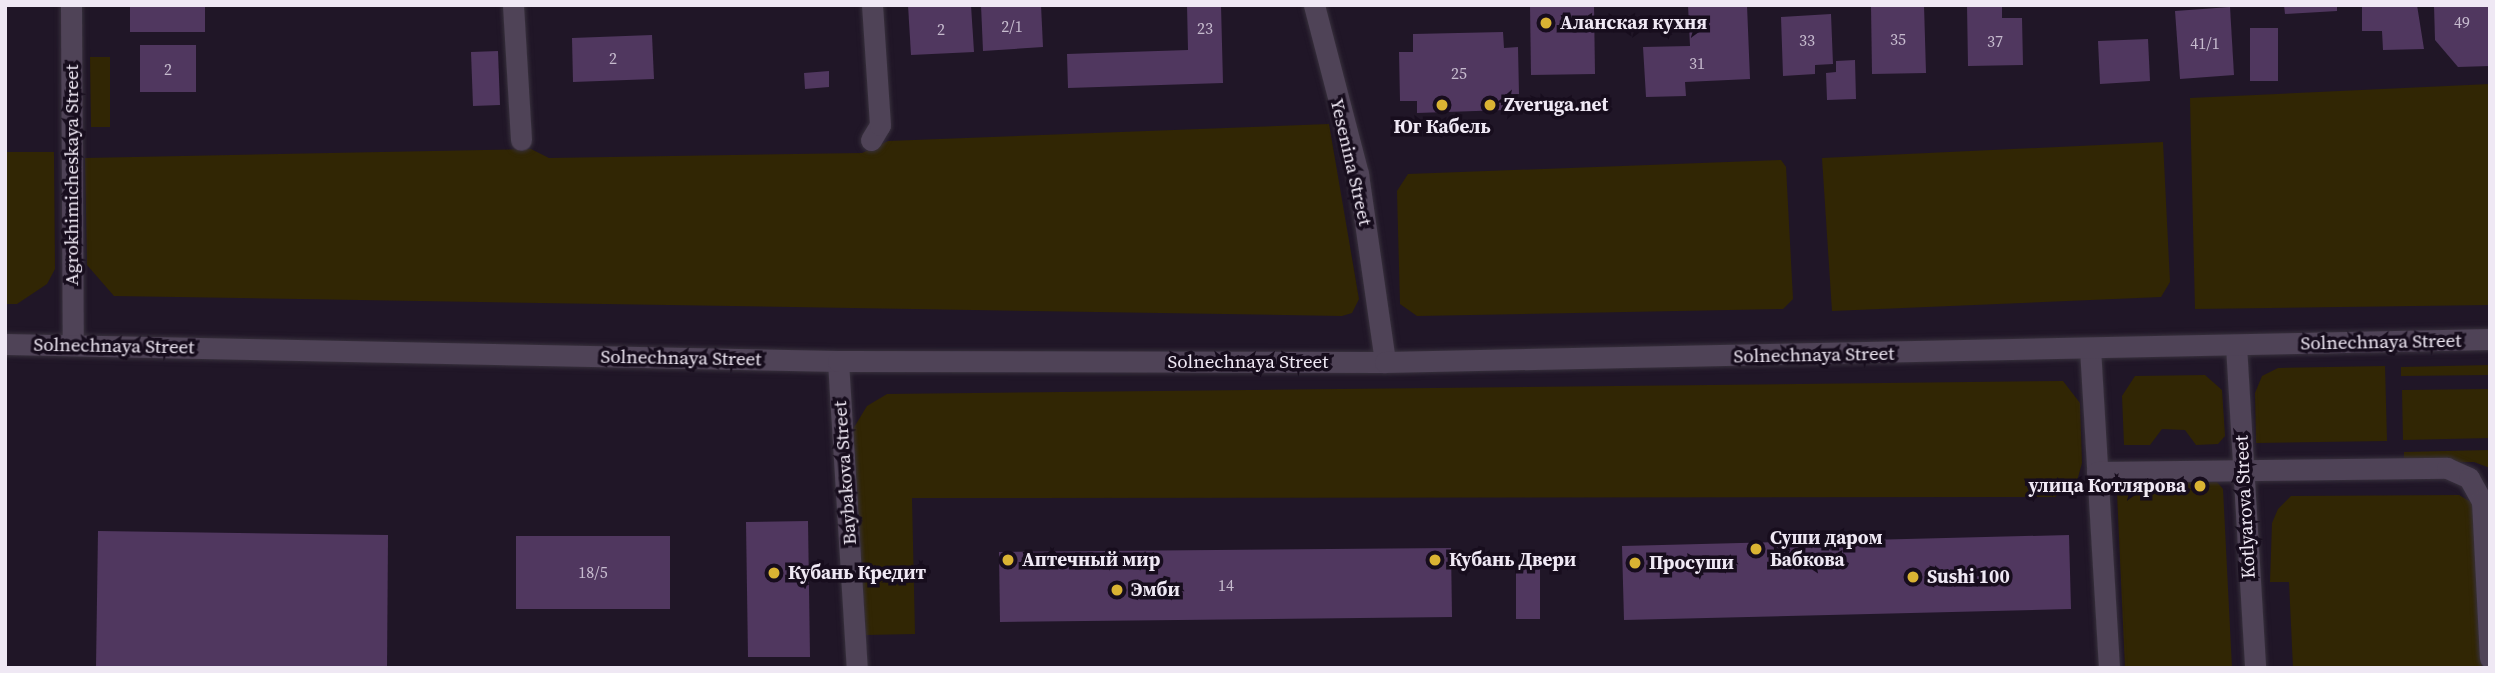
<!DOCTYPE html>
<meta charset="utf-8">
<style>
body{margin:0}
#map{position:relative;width:2495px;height:673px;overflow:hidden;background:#201627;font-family:"Source Serif 4",serif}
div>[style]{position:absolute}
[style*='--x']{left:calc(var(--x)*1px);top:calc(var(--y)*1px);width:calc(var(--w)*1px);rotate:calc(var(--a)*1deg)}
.green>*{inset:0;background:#312604}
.building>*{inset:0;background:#50375f}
.roads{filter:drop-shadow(0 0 2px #38313d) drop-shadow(0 0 2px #38313d)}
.street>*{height:21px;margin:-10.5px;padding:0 10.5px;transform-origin:10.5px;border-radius:10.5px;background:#4f4357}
.secondary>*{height:21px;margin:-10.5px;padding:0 10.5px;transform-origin:10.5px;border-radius:10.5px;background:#4f4357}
.dots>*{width:19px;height:19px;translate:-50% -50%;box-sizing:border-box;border:4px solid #170d1d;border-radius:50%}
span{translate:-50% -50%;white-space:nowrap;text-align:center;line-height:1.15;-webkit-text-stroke:7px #170d1d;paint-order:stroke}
.number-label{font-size:16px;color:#c7bccf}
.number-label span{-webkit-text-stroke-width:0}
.poi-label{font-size:19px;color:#efe8f4;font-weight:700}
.left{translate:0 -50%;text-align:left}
.right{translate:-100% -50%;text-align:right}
.street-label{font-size:19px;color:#efe8f4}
.frame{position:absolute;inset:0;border:7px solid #efe8f4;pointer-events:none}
</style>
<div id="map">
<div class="green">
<div style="clip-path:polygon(90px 57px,110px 57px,110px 127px,91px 127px)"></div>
<div style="clip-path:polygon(2490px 84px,2490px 305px,2195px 309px,2190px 98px)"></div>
<div style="clip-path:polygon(1329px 124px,1359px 299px,1352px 313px,1342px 316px,114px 296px,87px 265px,85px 158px,531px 149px,549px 158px,862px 153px,888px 141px)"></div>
<div style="clip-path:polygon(2163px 142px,2170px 282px,2161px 297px,1832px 311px,1822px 158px)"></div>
<div style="clip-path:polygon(5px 152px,54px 152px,55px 269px,47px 284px,17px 304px,5px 304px)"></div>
<div style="clip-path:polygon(1781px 160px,1786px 167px,1793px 299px,1783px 309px,1417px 316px,1400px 304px,1397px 191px,1408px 174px)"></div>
<div style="clip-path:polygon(2490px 365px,2490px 375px,2401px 376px,2401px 367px)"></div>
<div style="clip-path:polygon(2385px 366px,2387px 441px,2256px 443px,2255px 393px,2262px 376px,2278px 368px)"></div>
<div style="clip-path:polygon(2205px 375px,2222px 390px,2225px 436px,2218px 444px,2196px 445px,2185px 430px,2162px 429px,2150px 445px,2124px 445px,2122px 396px,2135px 376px)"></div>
<div style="clip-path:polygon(2063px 381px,2080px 403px,2082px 463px,2077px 481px,2055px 497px,912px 498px,915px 634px,866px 635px,853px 429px,867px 406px,887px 394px)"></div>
<div style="clip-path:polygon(2490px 389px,2490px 438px,2403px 440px,2402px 390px)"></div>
<div style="clip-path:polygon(2490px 450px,2490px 468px,2474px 462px,2404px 463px,2404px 452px)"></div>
<div style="clip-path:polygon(2217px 482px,2223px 489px,2232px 668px,2125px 668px,2117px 493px,2128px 483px)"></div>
<div style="clip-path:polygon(2459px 495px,2476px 505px,2482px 668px,2293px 668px,2289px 582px,2270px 582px,2272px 523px,2278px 509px,2291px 496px)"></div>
</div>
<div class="building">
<div style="clip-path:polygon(130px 5px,205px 5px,205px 32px,130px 32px)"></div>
<div style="clip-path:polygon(908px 5px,971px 5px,974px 52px,911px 55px)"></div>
<div style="clip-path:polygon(981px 5px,1041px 5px,1043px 47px,983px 51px)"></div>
<div style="clip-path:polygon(1187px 5px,1221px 5px,1223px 83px,1068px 88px,1067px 54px,1188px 50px)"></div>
<div style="clip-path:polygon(1530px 5px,1594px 5px,1595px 74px,1531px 75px)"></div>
<div style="clip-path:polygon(1688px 5px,1747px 5px,1750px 79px,1685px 82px,1686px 96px,1646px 97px,1643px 47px,1690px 46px)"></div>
<div style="clip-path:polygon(1871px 5px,1924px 5px,1926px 73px,1872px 74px)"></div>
<div style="clip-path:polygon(1967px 5px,2002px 5px,2002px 18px,2022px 18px,2023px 65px,1968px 66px)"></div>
<div style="clip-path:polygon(2284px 5px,2337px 5px,2337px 11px,2285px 14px)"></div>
<div style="clip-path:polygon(2362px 5px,2417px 5px,2424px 49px,2383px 50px,2382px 31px,2362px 31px)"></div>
<div style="clip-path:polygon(2434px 5px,2490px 5px,2490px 66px,2458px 67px,2435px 40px)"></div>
<div style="clip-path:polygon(2230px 7px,2234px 75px,2180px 79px,2175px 11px)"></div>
<div style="clip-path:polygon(1831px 14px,1833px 64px,1815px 65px,1815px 74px,1783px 76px,1781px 17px)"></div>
<div style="clip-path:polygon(2250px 28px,2278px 28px,2278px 81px,2250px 81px)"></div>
<div style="clip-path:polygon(1503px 32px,1504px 48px,1518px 47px,1519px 94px,1505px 94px,1505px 110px,1417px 113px,1417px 101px,1400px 101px,1399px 52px,1413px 52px,1413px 34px)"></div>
<div style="clip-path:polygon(652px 35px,654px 79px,573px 82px,572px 38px)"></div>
<div style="clip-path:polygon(2148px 39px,2150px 81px,2100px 84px,2098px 41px)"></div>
<div style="clip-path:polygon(140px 45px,196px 45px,196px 92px,140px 92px)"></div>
<div style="clip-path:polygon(498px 51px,500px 105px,473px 106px,471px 52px)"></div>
<div style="clip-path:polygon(1855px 60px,1856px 99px,1827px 100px,1826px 73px,1836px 72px,1836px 61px)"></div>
<div style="clip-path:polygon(829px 71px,829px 87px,805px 89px,804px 73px)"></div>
<div style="clip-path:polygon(808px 521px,810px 657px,748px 657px,746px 522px)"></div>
<div style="clip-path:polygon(98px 531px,388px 535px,387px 668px,96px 668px)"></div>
<div style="clip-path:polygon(2069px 535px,2071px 609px,1624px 620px,1622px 546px)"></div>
<div style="clip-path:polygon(516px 536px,670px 536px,670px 609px,516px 609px)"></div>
<div style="clip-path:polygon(1451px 548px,1452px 617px,1000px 622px,999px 552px)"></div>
<div style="clip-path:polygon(1516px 563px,1540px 563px,1540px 619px,1516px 619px)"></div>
</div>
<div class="roads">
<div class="street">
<div style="--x:71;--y:5;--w:339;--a:89.7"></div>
<div style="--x:513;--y:5;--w:135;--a:86.6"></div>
<div style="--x:1314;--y:5;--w:175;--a:75.4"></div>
<div style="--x:1358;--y:174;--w:190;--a:81.8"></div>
<div style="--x:871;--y:140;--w:17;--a:-59"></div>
<div style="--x:880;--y:125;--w:120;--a:-93.8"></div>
<div style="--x:2236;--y:345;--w:324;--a:86.6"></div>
<div style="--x:2090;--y:348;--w:321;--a:86.6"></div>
<div style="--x:838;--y:361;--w:308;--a:86.5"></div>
<div style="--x:2097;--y:472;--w:350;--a:-0.7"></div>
<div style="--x:2447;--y:468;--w:24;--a:24"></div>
<div style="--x:2469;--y:478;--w:26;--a:61"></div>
<div style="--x:2482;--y:501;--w:157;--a:87.1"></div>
</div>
<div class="secondary">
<div style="--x:5;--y:344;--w:833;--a:1.17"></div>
<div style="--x:838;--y:361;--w:547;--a:0.1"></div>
<div style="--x:1385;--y:362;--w:1105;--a:-1.19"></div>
</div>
</div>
<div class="dots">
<div style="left:1546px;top:23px;background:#dab333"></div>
<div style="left:1442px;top:105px;background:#dab333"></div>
<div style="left:1490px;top:105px;background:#dab333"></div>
<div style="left:2200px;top:486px;background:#dab333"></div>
<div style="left:1756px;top:549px;background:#dab333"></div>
<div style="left:1008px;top:560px;background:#dab333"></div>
<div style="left:1435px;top:560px;background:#dab333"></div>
<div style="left:1635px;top:563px;background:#dab333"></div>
<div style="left:774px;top:573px;background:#dab333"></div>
<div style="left:1913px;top:577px;background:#dab333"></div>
<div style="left:1117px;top:590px;background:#dab333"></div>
</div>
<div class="number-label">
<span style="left:2462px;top:22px">49</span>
<span style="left:1012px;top:26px">2/1</span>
<span style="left:1205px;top:28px">23</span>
<span style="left:941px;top:29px">2</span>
<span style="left:1898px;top:39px">35</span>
<span style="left:1807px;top:40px">33</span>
<span style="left:1995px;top:41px">37</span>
<span style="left:2205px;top:43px">41/1</span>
<span style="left:613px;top:58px">2</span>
<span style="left:1697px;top:63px">31</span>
<span style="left:168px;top:69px">2</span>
<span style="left:1459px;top:73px">25</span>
<span style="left:593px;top:572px">18/5</span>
<span style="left:1226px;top:585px">14</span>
</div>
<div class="poi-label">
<span class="left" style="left:1560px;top:23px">Аланская кухня</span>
<span class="left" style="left:1504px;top:105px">Zveruga.net</span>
<span style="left:1442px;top:127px">Юг Кабель</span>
<span class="right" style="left:2186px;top:486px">улица Котлярова</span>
<span class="left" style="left:1770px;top:549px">Суши даром<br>Бабкова</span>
<span class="left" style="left:1022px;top:560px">Аптечный мир</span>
<span class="left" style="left:1449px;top:560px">Кубань Двери</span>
<span class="left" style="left:1649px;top:563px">Просуши</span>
<span class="left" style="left:788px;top:573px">Кубань Кредит</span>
<span class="left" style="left:1927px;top:577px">Sushi 100</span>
<span class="left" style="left:1131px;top:590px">Эмби</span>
</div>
<div class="street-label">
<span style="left:1351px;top:162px;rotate:77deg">Yesenina Street</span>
<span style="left:72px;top:175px;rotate:-90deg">Agrokhimicheskaya Street</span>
<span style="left:2381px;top:342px;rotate:-1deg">Solnechnaya Street</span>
<span style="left:114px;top:346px;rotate:1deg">Solnechnaya Street</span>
<span style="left:1814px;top:355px;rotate:-1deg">Solnechnaya Street</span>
<span style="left:681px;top:358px;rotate:1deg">Solnechnaya Street</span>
<span style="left:1248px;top:362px">Solnechnaya Street</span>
<span style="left:845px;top:473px;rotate:-94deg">Baybakova Street</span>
<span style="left:2245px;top:507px;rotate:-93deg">Kotlyarova Street</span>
</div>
<div class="frame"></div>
</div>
